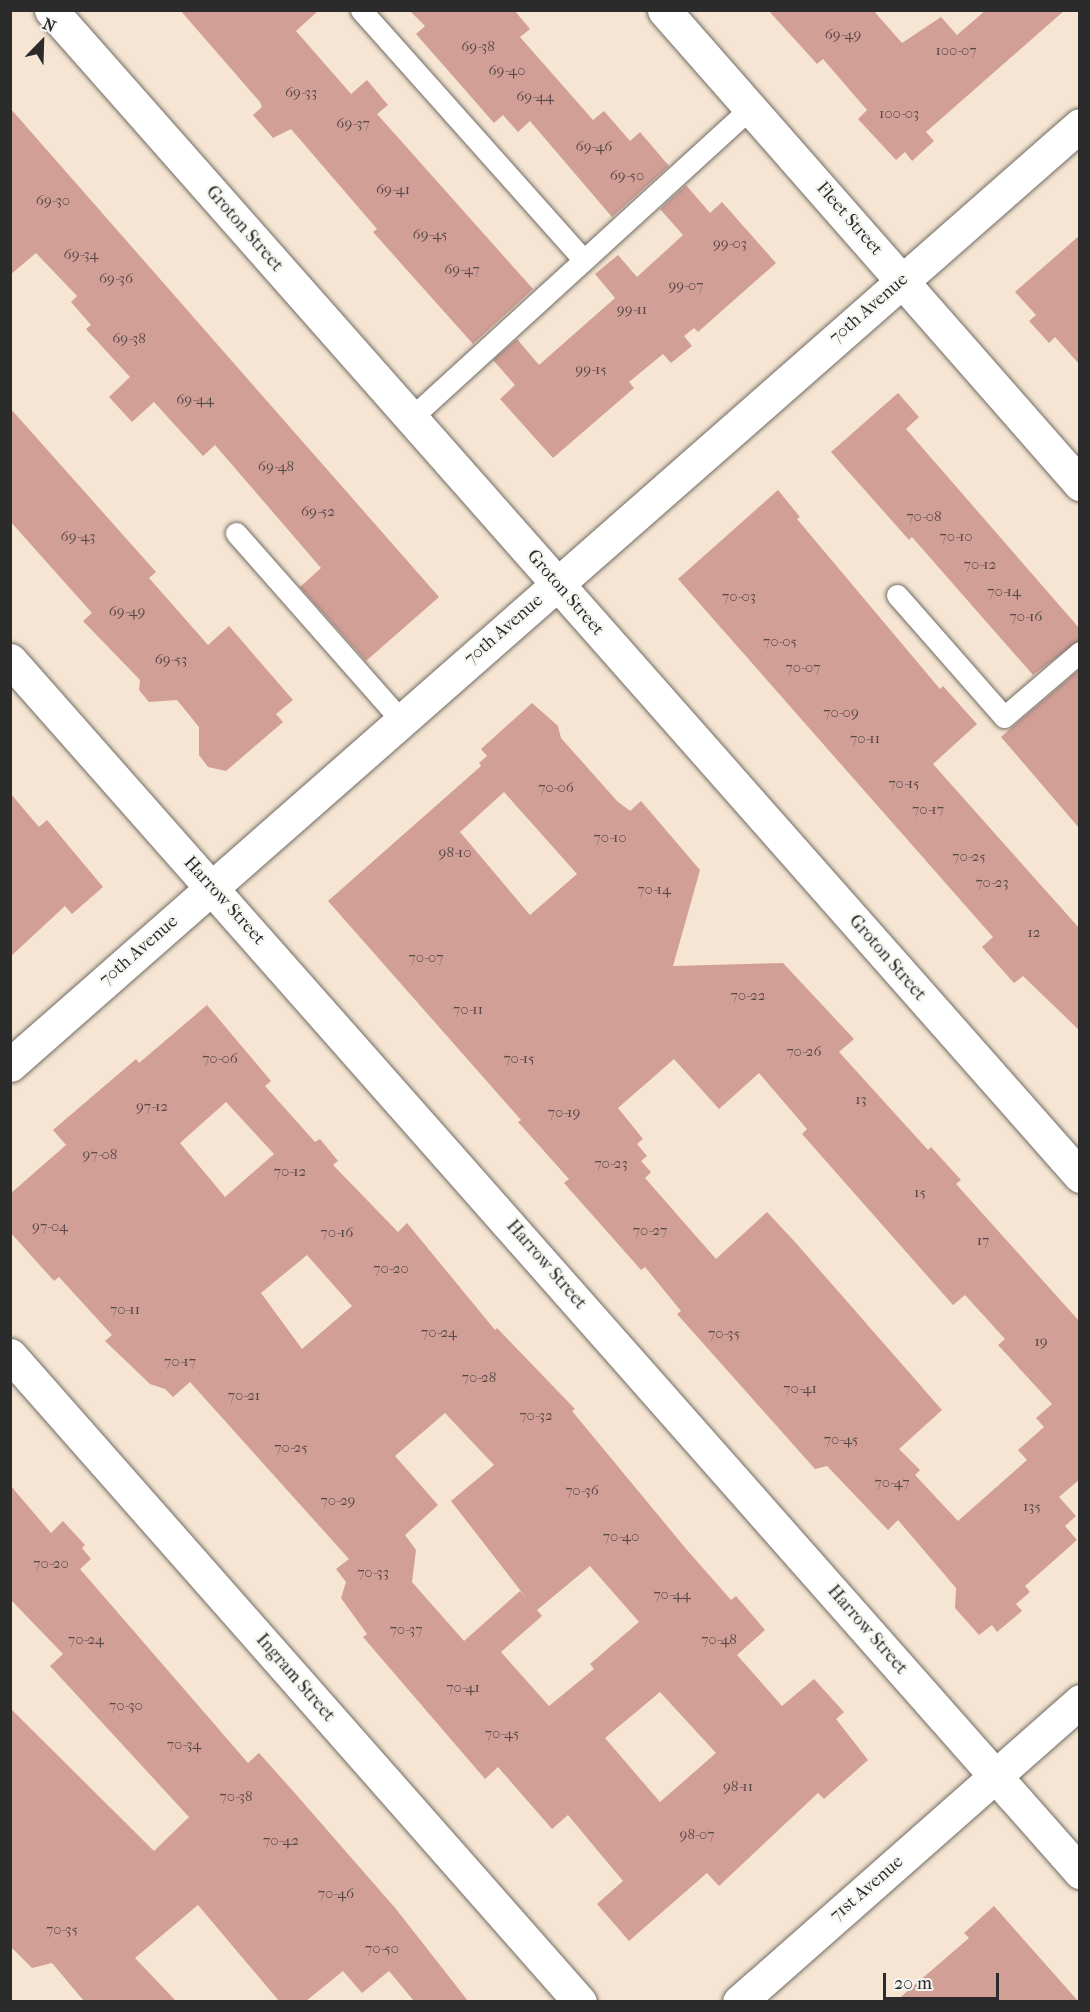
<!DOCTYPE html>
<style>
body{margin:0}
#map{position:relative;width:1090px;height:2012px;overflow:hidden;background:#f5e5d2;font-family:"IM FELL French Canon",serif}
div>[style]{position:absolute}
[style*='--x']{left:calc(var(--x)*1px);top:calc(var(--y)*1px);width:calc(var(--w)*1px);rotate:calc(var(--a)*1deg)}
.building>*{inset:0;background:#d29f97}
.roads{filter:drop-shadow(0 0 2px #726c65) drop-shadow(0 0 2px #726c65)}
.lane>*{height:21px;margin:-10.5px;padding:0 10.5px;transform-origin:10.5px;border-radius:10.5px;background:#fff}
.street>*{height:33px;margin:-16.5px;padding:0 16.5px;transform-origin:16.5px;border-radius:16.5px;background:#fff}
span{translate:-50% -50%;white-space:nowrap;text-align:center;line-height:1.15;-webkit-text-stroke:4.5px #f6f6f2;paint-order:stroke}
.number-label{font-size:15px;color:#554846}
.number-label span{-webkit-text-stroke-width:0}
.street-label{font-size:18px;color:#2b2b2b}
.frame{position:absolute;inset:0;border:12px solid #2b2b2b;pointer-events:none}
.north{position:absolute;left:12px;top:12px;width:60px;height:60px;-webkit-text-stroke:4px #f6f6f2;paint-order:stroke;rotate:23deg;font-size:16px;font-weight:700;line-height:24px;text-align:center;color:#2b2b2b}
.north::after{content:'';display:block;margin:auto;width:21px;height:27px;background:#2b2b2b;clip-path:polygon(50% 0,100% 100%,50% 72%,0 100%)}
.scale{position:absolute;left:883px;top:1973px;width:116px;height:27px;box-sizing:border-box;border:3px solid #2b2b2b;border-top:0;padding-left:8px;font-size:18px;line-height:21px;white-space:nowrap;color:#2b2b2b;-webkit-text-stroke:4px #f6f6f2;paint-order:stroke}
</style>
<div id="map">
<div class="building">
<div style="clip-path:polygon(180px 10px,319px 10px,296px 31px,351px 94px,367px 80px,388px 105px,377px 114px,533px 289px,473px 344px,373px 232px,377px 229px,291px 129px,273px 138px,253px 115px,262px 107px,260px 102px)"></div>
<div style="clip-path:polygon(409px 10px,514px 10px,530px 29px,520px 37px,593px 120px,604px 111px,630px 141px,640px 132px,669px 166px,612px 217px,530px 121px,518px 132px,503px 115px,494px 123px,416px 34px,425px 26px)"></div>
<div style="clip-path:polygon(768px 10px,873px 10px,902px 43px,941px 17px,957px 35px,986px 10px,1065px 10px,926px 132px,934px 141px,912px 161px,905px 152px,896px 160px,858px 119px,867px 110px,823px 59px,817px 64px)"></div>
<div style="clip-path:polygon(10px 108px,439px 597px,366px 661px,300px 587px,321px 568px,215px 445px,203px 456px,154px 402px,132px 422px,109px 397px,130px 377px,86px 329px,91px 325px,71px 302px,77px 296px,36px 253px,10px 275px)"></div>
<div style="clip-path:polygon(686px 185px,710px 213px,722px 202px,776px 263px,698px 332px,694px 328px,684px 336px,692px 346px,671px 363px,663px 354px,629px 382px,634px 388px,553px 458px,500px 399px,515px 385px,493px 360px,517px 339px,539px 365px,615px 298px,595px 274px,618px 255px,637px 277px,683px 235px,660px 209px)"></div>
<div style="clip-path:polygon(1080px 235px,1080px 365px,1055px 337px,1049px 343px,1029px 321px,1036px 315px,1015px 292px)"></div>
<div style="clip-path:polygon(898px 393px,919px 417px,906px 429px,1080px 629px,1080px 640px,1033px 675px,912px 537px,909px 540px,831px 452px)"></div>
<div style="clip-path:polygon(10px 408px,156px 572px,149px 578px,208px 645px,229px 626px,293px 700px,276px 714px,283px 722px,226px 771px,208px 767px,199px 755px,199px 727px,177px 700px,149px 702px,139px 690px,140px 680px,83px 621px,92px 613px,10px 521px)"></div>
<div style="clip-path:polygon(778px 490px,800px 517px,797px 519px,940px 689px,943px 686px,977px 724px,933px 764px,1080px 929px,1080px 1031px,1023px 976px,1014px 983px,982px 947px,993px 937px,678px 579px)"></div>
<div style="clip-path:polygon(1080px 669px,1080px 829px,1001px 737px)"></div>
<div style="clip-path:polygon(evenodd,532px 703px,558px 726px,561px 738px,617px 801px,630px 811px,641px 801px,700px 870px,673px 966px,783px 963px,854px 1039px,839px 1052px,928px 1150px,931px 1147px,961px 1180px,956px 1184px,1080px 1322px,1080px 1479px,1059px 1497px,1076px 1516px,1065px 1526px,1077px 1540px,1025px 1586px,1030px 1592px,1016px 1604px,1022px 1611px,997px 1632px,992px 1625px,979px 1635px,955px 1608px,956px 1588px,898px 1520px,888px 1530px,827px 1466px,815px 1469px,677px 1314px,681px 1311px,645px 1267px,641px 1270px,564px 1183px,569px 1179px,518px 1122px,521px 1120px,328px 901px,481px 766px,479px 763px,487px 756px,481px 749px,532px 703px,504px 792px,577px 874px,530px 915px,460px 832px,504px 792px,532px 703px,674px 1059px,719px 1109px,759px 1073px,807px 1129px,802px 1134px,953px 1305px,965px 1295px,1005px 1339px,998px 1345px,1052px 1404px,1036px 1418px,1044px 1427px,1018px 1450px,1027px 1460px,958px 1521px,915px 1475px,920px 1470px,899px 1449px,942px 1410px,795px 1242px,767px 1212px,716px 1259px,645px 1178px,651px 1172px,641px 1161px,647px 1156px,637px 1144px,643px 1139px,618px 1108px,674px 1059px)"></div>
<div style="clip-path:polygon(10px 793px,39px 827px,47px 820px,103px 887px,72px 914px,65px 906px,10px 957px)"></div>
<div style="clip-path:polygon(evenodd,207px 1005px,271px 1081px,265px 1086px,315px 1142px,320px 1139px,338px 1161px,333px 1165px,398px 1232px,407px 1223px,495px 1330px,497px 1328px,575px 1409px,572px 1411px,687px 1550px,731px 1600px,736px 1596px,765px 1630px,737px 1655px,782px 1706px,814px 1679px,844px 1712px,836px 1719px,868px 1760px,824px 1799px,818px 1793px,719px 1886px,707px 1873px,629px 1941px,597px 1904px,623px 1881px,568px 1815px,552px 1829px,498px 1767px,485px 1779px,363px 1637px,367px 1634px,341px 1598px,346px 1582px,336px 1569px,349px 1559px,190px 1382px,173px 1397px,165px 1389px,150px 1384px,105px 1341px,112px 1335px,59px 1277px,54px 1281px,10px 1232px,10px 1194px,66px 1145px,53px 1130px,136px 1059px,139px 1063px,207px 1005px,226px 1102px,274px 1154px,225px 1197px,180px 1143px,226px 1102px,207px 1005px,307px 1255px,352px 1306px,302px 1349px,261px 1293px,307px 1255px,207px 1005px,445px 1413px,494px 1465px,451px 1501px,527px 1599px,520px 1591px,464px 1641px,412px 1582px,416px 1550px,405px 1535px,438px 1505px,395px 1456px,445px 1413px,207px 1005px,590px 1566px,639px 1622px,590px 1664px,594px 1669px,549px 1706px,501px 1652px,542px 1616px,537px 1610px,590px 1566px,207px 1005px,660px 1692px,716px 1753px,660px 1802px,605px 1738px,660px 1692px)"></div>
<div style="clip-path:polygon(10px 1485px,51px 1533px,63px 1521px,85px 1545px,82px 1548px,91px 1559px,80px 1569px,248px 1763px,259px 1753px,293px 1791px,396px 1909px,468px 2001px,414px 2001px,389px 1971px,362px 1993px,343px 1971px,306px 2001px,279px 2001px,198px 1905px,135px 1958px,176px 2001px,84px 2001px,52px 1963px,32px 1968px,10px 1946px,10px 1708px,154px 1851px,189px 1817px,50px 1666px,63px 1654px,10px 1599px)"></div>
<div style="clip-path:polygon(994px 1906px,1078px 2001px,896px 2001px,969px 1938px,964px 1933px)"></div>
</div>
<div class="roads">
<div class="lane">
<div style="--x:361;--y:10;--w:335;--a:48.3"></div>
<div style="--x:411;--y:418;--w:460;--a:-42.4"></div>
<div style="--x:236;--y:533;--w:249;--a:48.6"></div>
<div style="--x:897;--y:595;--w:162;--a:48.7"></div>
<div style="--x:1004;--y:717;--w:100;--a:-40.5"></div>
</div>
<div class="street">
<div style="--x:51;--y:10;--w:1555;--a:48.57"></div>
<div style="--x:664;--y:10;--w:631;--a:48.73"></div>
<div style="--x:10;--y:660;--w:1617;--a:48.56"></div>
<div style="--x:10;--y:1065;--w:1424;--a:-41.3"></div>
<div style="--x:10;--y:1355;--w:862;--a:48.62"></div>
<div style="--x:739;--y:2002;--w:455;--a:-41.4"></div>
</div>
</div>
<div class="number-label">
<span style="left:843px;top:35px">69-49</span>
<span style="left:478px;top:47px">69-38</span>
<span style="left:956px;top:51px">100-07</span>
<span style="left:507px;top:71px">69-40</span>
<span style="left:301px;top:93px">69-33</span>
<span style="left:535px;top:97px">69-44</span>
<span style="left:899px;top:114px">100-03</span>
<span style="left:353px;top:124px">69-37</span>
<span style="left:594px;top:147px">69-46</span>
<span style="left:627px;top:176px">69-50</span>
<span style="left:393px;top:190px">69-41</span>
<span style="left:53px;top:201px">69-30</span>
<span style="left:430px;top:235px">69-45</span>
<span style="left:730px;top:244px">99-03</span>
<span style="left:81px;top:255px">69-34</span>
<span style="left:462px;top:270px">69-47</span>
<span style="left:116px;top:279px">69-36</span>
<span style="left:686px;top:286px">99-07</span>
<span style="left:632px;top:310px">99-11</span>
<span style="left:129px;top:339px">69-38</span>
<span style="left:591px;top:370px">99-15</span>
<span style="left:195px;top:400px">69-44</span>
<span style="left:276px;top:467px">69-48</span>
<span style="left:318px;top:512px">69-52</span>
<span style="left:924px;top:517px">70-08</span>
<span style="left:78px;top:537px">69-43</span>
<span style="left:956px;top:537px">70-10</span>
<span style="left:980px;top:565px">70-12</span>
<span style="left:1004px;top:592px">70-14</span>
<span style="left:739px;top:597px">70-03</span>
<span style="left:127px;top:612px">69-49</span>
<span style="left:1026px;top:617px">70-16</span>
<span style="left:780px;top:642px">70-05</span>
<span style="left:171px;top:660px">69-53</span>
<span style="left:803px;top:668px">70-07</span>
<span style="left:841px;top:713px">70-09</span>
<span style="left:865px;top:739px">70-11</span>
<span style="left:904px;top:784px">70-15</span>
<span style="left:556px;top:788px">70-06</span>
<span style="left:928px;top:810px">70-17</span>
<span style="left:610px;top:838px">70-10</span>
<span style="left:455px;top:853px">98-10</span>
<span style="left:969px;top:857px">70-25</span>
<span style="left:992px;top:883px">70-23</span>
<span style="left:654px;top:890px">70-14</span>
<span style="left:1034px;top:933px">12</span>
<span style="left:426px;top:958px">70-07</span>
<span style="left:748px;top:996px">70-22</span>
<span style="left:468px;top:1010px">70-11</span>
<span style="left:804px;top:1052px">70-26</span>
<span style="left:220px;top:1059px">70-06</span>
<span style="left:519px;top:1059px">70-15</span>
<span style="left:861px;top:1100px">13</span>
<span style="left:152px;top:1107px">97-12</span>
<span style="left:564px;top:1113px">70-19</span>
<span style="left:100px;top:1155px">97-08</span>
<span style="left:611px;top:1164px">70-23</span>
<span style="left:290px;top:1172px">70-12</span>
<span style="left:920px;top:1193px">15</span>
<span style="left:50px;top:1227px">97-04</span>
<span style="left:650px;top:1231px">70-27</span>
<span style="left:337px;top:1233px">70-16</span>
<span style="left:983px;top:1241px">17</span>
<span style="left:391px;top:1269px">70-20</span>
<span style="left:125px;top:1310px">70-11</span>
<span style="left:439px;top:1333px">70-24</span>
<span style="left:724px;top:1334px">70-35</span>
<span style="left:1041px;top:1342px">19</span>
<span style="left:180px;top:1362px">70-17</span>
<span style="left:479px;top:1378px">70-28</span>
<span style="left:800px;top:1389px">70-41</span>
<span style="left:244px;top:1396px">70-21</span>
<span style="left:536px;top:1416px">70-32</span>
<span style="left:841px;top:1440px">70-45</span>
<span style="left:291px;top:1448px">70-25</span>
<span style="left:892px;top:1483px">70-47</span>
<span style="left:582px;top:1491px">70-36</span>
<span style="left:338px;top:1501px">70-29</span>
<span style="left:1032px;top:1507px">135</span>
<span style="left:621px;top:1537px">70-40</span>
<span style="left:51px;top:1564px">70-20</span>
<span style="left:373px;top:1573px">70-33</span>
<span style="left:672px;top:1595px">70-44</span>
<span style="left:406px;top:1630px">70-37</span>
<span style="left:86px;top:1640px">70-24</span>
<span style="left:719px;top:1640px">70-48</span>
<span style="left:463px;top:1688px">70-41</span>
<span style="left:126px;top:1706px">70-30</span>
<span style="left:502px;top:1734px">70-45</span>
<span style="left:184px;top:1745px">70-34</span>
<span style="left:738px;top:1787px">98-11</span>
<span style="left:236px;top:1797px">70-38</span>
<span style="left:697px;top:1835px">98-07</span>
<span style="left:281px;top:1841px">70-42</span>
<span style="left:336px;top:1894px">70-46</span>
<span style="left:62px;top:1930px">70-35</span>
<span style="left:382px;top:1949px">70-50</span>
</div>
<div class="street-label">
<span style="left:849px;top:219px;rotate:49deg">Fleet Street</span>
<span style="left:244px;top:229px;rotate:49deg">Groton Street</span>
<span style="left:869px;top:309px;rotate:-41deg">70th Avenue</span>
<span style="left:565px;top:593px;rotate:49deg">Groton Street</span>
<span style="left:504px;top:630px;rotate:-41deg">70th Avenue</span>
<span style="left:224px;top:901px;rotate:48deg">Harrow Street</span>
<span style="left:139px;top:951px;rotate:-41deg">70th Avenue</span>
<span style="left:887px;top:958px;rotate:49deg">Groton Street</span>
<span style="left:546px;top:1265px;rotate:49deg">Harrow Street</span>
<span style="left:867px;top:1630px;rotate:49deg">Harrow Street</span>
<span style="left:295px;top:1678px;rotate:49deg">Ingram Street</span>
<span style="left:867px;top:1889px;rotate:-41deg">71st Avenue</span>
</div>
<div class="frame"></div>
<div class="north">N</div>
<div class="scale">20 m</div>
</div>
